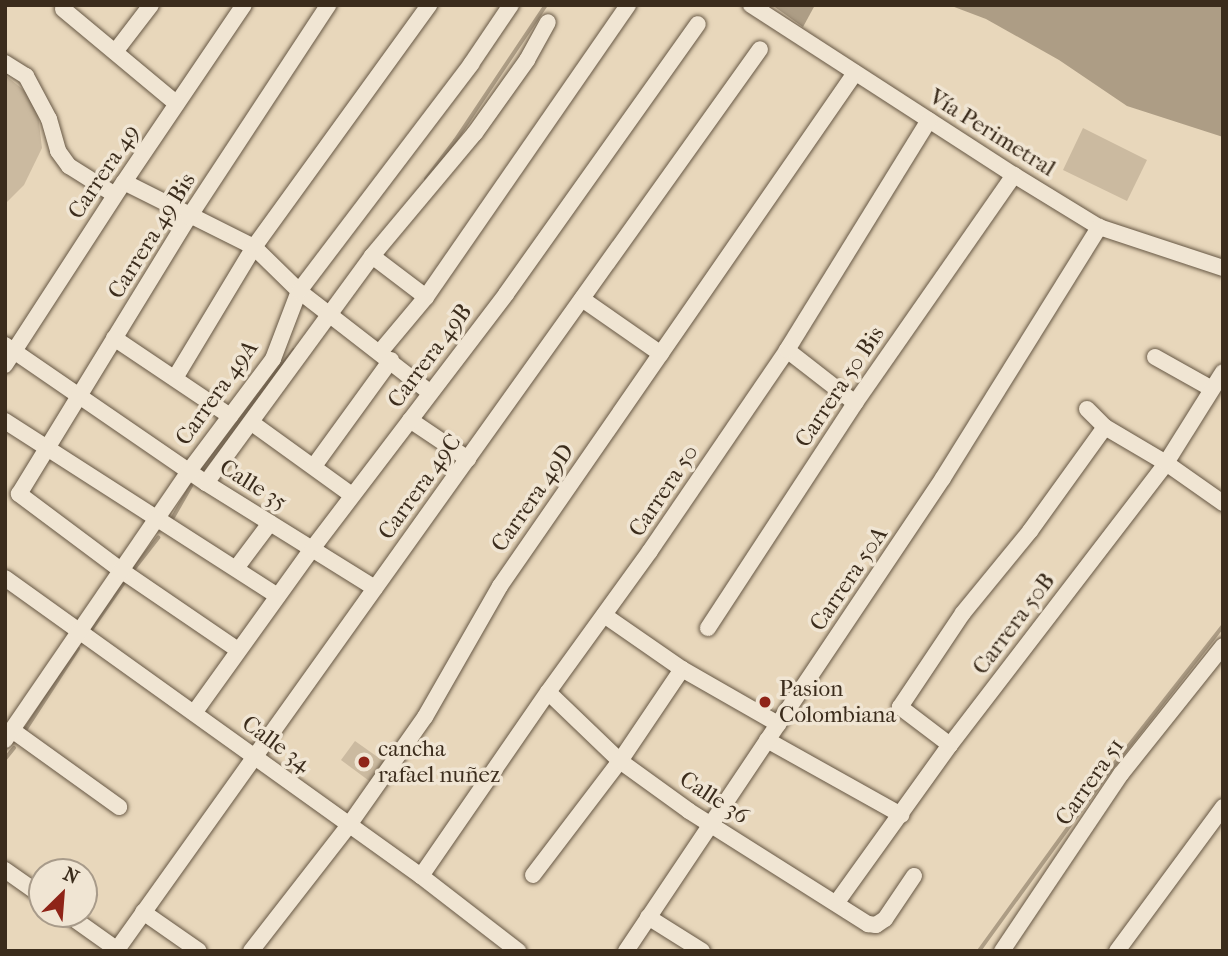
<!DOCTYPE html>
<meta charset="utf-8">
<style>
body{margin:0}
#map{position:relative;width:1228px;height:956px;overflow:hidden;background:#e8d7bb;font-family:"IM FELL French Canon",serif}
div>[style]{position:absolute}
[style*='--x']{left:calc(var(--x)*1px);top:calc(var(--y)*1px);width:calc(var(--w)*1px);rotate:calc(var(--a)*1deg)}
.green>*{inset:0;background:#cbbaa0}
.water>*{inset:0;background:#ad9d85}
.stream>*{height:3.5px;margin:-1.75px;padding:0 1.75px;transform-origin:1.75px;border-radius:1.75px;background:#ad9d85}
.roads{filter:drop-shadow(0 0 2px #665744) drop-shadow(0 0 2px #665744)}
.minor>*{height:16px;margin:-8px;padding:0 8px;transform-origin:8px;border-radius:8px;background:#f0e5d3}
.dots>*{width:19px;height:19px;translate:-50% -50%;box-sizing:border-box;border:4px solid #f0e5d3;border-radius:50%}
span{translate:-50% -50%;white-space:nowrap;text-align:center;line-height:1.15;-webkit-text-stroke:7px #f0e5d3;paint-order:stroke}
.street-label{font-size:23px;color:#3b2c1c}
.poi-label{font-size:23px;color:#3b2c1c}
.left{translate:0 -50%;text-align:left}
.frame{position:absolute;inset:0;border:7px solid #3b2c1c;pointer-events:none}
.north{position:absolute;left:28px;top:858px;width:70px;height:70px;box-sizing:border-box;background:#f0e5d3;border:2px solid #a89b8a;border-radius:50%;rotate:25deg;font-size:19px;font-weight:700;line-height:28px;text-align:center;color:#3b2c1c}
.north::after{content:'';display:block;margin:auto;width:24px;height:32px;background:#8f2418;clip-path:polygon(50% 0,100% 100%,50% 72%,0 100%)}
</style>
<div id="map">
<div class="green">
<div style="clip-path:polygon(5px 75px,26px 92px,38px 115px,42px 148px,24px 185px,5px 204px)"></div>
<div style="clip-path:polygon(1083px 128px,1147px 160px,1127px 201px,1063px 170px)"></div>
<div style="clip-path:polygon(355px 741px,386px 763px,372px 783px,341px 760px)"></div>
</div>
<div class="water">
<div style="clip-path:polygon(772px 5px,815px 5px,803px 27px)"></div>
<div style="clip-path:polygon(949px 5px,1223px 5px,1223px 137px,1127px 106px,1059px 60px,986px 19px)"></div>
</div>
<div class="stream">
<div style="--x:426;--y:179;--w:48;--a:-52.7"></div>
<div style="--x:455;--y:141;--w:164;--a:-56.2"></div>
<div style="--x:201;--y:472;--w:153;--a:-52.7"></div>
<div style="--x:171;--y:521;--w:40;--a:-60.3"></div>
<div style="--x:133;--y:570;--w:41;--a:-52"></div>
<div style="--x:89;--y:633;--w:60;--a:-55.2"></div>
<div style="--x:24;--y:732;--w:99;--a:-57"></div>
<div style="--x:5;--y:759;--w:14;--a:-51"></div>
<div style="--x:979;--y:951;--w:233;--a:-54.1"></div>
<div style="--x:1116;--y:762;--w:173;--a:-51.8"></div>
</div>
<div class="roads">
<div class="minor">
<div style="--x:751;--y:5;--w:313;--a:32.9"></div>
<div style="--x:1014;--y:175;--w:100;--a:31.5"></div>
<div style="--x:1099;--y:227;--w:131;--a:18.3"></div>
<div style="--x:63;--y:9;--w:148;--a:39.8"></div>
<div style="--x:115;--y:52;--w:59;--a:-52.5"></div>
<div style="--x:5;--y:63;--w:25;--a:32"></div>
<div style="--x:26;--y:76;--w:49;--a:61.9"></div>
<div style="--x:49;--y:119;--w:33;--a:74"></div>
<div style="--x:58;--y:151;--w:19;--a:54"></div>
<div style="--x:69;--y:166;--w:54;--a:32.2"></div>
<div style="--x:124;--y:182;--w:145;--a:26.6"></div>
<div style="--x:254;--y:247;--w:63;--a:44.4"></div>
<div style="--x:299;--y:291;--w:165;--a:37.8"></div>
<div style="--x:372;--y:256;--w:68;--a:37.2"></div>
<div style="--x:582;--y:299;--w:96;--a:34.8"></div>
<div style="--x:114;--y:338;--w:140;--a:33.9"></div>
<div style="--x:5;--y:345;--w:244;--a:34.5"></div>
<div style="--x:206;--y:483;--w:199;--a:31.9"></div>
<div style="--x:787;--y:350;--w:86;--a:37.9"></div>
<div style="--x:380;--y:352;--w:72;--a:-50.1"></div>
<div style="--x:426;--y:297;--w:355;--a:-55.3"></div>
<div style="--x:1155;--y:357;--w:65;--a:29.3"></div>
<div style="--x:5;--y:365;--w:218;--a:-57"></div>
<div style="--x:124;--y:182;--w:214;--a:-55.9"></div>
<div style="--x:175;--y:378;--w:153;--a:-58.9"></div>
<div style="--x:254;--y:247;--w:299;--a:-54.1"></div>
<div style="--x:1087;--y:409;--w:25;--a:45"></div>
<div style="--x:1105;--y:427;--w:71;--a:30.5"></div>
<div style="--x:1166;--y:463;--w:70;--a:35.1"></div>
<div style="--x:410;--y:420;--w:70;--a:33.9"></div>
<div style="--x:5;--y:421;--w:324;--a:32.7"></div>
<div style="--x:252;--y:423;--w:123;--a:35.8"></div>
<div style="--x:314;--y:466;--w:131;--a:-54"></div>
<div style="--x:206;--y:483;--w:281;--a:-53.8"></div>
<div style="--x:372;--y:256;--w:160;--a:-50.1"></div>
<div style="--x:475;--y:133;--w:90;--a:-54.5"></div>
<div style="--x:527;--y:60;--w:43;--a:-61.1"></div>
<div style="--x:237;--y:567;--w:55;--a:-53.1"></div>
<div style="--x:5;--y:578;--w:512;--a:35.62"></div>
<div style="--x:421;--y:876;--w:123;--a:37.7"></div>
<div style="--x:604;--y:615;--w:95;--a:34.7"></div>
<div style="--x:682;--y:669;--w:111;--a:29.8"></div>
<div style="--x:708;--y:628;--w:269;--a:-56.8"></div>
<div style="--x:855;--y:403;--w:278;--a:-55.1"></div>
<div style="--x:238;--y:650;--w:140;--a:-145.7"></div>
<div style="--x:122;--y:571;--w:129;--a:-143.2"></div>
<div style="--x:19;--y:494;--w:325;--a:-58.5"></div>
<div style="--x:189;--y:217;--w:254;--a:-56.7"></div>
<div style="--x:548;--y:692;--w:100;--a:43.8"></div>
<div style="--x:620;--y:761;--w:85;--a:35.9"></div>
<div style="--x:689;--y:811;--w:212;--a:32.3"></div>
<div style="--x:868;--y:924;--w:8;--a:7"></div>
<div style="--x:876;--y:925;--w:11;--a:-34"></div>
<div style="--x:885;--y:919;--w:52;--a:-56"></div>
<div style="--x:194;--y:713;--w:202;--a:-54.3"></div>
<div style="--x:312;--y:549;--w:320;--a:-52.7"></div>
<div style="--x:506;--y:294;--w:331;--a:-54.6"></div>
<div style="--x:12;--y:730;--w:132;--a:35.7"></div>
<div style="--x:5;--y:740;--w:326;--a:-55.6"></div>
<div style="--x:189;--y:471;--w:140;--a:-53.1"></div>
<div style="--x:273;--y:359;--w:73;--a:-69.1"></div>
<div style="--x:299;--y:291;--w:285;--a:-52.8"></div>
<div style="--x:471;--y:64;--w:71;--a:-55.9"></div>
<div style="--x:767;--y:740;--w:154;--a:29.2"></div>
<div style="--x:950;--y:745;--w:63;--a:-142.8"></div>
<div style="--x:900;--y:707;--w:113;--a:-56.2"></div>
<div style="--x:963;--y:613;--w:106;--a:-50.7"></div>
<div style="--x:1030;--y:531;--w:128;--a:-54.2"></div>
<div style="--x:5;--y:870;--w:45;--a:35.1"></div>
<div style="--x:533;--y:875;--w:143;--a:-52.7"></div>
<div style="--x:620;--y:761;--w:111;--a:-56"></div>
<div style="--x:421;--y:876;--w:224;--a:-55.4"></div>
<div style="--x:548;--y:692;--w:174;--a:-54.1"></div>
<div style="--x:650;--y:551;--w:243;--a:-55.7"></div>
<div style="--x:787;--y:350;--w:270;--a:-58.3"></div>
<div style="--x:837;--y:902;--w:193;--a:-54.3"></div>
<div style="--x:950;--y:745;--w:355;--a:-52.5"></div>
<div style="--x:1166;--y:463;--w:107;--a:-57.9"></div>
<div style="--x:143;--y:912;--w:68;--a:34.9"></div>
<div style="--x:67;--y:914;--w:60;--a:35.5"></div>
<div style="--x:648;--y:917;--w:64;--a:32.2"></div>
<div style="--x:116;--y:951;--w:1108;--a:-54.47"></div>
<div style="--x:251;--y:951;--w:160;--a:-52.1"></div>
<div style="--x:349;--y:825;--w:132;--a:-54.9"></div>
<div style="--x:425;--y:717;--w:151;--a:-60.2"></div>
<div style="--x:500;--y:586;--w:624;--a:-55.32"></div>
<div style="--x:626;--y:951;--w:569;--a:-56.17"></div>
<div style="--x:943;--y:478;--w:296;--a:-58.1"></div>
<div style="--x:1002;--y:951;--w:213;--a:-56.1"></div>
<div style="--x:1121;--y:774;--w:164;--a:-51.4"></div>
<div style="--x:1117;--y:951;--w:179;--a:-53.6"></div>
</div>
</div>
<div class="dots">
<div style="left:765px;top:702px;background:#8f2418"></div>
<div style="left:364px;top:762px;background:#8f2418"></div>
</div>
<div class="street-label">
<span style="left:992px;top:133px;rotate:32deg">Vía Perimetral</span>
<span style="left:104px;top:172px;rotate:-56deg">Carrera 49</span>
<span style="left:152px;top:236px;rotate:-58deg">Carrera 49 Bis</span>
<span style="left:430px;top:356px;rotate:-53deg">Carrera 49B</span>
<span style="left:840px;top:387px;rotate:-56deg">Carrera 50 Bis</span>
<span style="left:217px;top:393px;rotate:-54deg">Carrera 49A</span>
<span style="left:253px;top:485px;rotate:32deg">Calle 35</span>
<span style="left:420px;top:487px;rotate:-54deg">Carrera 49C</span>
<span style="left:664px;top:491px;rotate:-56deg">Carrera 50</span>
<span style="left:533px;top:498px;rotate:-55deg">Carrera 49D</span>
<span style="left:849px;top:579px;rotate:-56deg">Carrera 50A</span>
<span style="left:1014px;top:624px;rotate:-53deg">Carrera 50B</span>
<span style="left:276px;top:744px;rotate:36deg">Calle 34</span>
<span style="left:1090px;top:782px;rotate:-55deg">Carrera 51</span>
<span style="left:714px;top:798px;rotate:33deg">Calle 36</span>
</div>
<div class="poi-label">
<span class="left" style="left:779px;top:702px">Pasion<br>Colombiana</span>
<span class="left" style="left:378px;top:762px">cancha<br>rafael nuñez</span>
</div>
<div class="frame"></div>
<div class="north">N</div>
</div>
